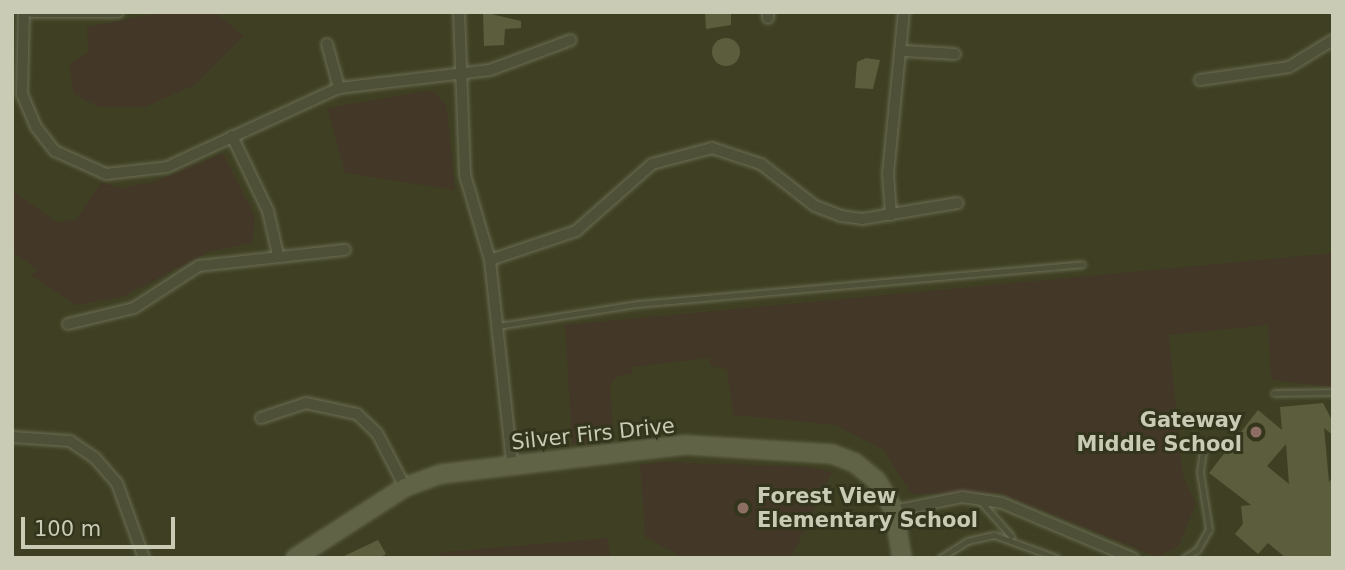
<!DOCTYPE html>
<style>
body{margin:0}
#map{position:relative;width:1345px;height:570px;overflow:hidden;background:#3f4023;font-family:"DejaVu Sans",sans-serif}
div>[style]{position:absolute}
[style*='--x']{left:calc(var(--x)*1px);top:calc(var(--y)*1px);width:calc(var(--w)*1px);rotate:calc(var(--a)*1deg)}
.green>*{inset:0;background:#433727}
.building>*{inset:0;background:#5c5d3d}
.round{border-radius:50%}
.roads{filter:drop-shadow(0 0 2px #6c6e55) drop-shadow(0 0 2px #6c6e55)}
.lane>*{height:5px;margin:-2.5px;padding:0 2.5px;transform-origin:2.5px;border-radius:2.5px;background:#4e5037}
.street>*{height:10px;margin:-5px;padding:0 5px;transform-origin:5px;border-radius:5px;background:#4e5037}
.secondary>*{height:16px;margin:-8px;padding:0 8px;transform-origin:8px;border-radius:8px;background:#606345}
.dots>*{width:19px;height:19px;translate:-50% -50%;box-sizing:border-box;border:4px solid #33351c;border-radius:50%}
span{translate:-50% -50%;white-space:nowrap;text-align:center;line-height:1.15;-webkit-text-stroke:6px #33351c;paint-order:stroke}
.poi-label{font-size:21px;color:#c9cbb4;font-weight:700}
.right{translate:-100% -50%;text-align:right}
.left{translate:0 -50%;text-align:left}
.street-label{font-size:21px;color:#c9cbb4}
.frame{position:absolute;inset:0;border:14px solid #c9cbb4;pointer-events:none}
.scale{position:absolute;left:21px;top:517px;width:154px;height:32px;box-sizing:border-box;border:4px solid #c9cbb4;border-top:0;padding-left:9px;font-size:21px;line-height:24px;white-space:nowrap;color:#c9cbb4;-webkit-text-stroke:5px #33351c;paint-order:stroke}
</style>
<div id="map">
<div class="green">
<div style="clip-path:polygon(165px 12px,215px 12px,244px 36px,196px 84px,145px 107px,99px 107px,74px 94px,69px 64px,88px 53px,87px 27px)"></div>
<div style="clip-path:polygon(433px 90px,447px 107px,455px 190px,345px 173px,327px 108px)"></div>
<div style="clip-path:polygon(223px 153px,255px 216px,253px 243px,211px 251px,122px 297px,76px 305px,30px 275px,38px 270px,12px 252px,12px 191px,57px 222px,76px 220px,101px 182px,120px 188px,154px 182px)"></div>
<div style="clip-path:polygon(1333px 253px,1333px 387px,1271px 380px,1268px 325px,1169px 335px,1183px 476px,1196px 504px,1179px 546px,1157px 557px,999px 493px,911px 494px,884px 450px,835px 425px,733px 415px,727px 369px,710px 366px,709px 358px,632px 367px,632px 374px,616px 377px,610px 387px,614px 437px,572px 444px,565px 325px)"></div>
<div style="clip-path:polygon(662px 462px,810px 467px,832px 472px,792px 556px,684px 558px,645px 537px,640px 465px)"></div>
<div style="clip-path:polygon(608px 538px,610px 558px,433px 558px,444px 552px)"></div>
</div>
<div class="building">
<div style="clip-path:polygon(483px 12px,521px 21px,521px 28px,505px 29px,504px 45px,484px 46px)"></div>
<div style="clip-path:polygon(705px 12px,731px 12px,731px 25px,706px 29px)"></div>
<div class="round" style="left:712px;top:38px;width:28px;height:28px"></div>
<div style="clip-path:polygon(866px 58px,880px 60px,873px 89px,855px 88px,857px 62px)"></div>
<div style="clip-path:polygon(evenodd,1323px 403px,1333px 422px,1333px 435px,1324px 428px,1329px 482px,1333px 477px,1333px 558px,1286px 558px,1268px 543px,1258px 554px,1235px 534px,1243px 524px,1241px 506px,1251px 505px,1209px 473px,1258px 410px,1282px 430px,1280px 407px,1323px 403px,1286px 444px,1289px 484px,1267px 466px,1286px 444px)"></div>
<div style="clip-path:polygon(378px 540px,386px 554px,379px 558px,340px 558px)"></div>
</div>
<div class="roads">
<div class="lane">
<div style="--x:498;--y:326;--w:141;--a:-9"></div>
<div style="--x:637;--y:304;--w:447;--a:-5.1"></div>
<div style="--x:1274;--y:393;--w:59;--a:-1"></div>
<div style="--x:980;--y:501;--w:47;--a:48.5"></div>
<div style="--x:940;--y:558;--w:32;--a:-32"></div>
<div style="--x:967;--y:541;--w:28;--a:-13"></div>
<div style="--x:994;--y:535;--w:67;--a:20.1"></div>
<div style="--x:1184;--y:558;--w:15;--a:-32"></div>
<div style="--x:1197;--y:550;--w:24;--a:-60"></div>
<div style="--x:1209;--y:529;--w:58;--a:-99"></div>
<div style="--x:1200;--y:472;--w:28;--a:-82"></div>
</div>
<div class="street">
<div style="--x:24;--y:12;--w:82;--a:91.4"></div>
<div style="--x:22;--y:94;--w:36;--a:67"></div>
<div style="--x:36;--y:127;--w:31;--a:52"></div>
<div style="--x:55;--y:151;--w:56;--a:24.3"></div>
<div style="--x:106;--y:174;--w:61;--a:-6.5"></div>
<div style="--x:167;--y:167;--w:189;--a:-24.7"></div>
<div style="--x:339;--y:88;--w:152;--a:-6.8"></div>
<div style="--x:490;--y:70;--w:86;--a:-20.3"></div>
<div style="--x:32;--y:12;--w:86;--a:0"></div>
<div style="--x:459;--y:12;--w:163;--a:87.9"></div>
<div style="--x:465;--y:175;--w:89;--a:73.6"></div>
<div style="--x:490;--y:260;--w:204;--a:83.8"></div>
<div style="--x:768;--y:12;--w:6;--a:90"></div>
<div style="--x:327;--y:44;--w:46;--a:74.7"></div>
<div style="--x:905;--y:51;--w:50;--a:3.4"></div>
<div style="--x:1200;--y:80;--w:90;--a:-8.3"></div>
<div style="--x:1289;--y:67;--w:52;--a:-31.5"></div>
<div style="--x:232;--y:136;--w:83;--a:64.4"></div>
<div style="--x:268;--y:211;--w:45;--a:77.2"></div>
<div style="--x:891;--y:215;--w:41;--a:-94.2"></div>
<div style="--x:888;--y:174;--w:163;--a:-84.4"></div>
<div style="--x:490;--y:260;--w:91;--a:-18.6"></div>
<div style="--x:576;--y:231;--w:101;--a:-41.4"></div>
<div style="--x:652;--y:164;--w:62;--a:-14.9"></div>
<div style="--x:712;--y:148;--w:52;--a:18.1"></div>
<div style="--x:761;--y:164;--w:68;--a:37.9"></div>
<div style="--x:815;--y:206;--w:28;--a:21"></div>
<div style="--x:841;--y:216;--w:21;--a:8"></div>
<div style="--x:862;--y:219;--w:97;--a:-9.5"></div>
<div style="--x:68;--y:324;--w:68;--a:-13.6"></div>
<div style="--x:134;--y:308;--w:77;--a:-32.9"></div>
<div style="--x:199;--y:266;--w:147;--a:-6.3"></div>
<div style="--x:261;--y:418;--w:47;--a:-18.4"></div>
<div style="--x:306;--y:403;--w:52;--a:12.2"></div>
<div style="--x:357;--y:414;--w:28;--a:44"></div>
<div style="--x:377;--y:433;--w:61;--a:62.6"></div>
<div style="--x:12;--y:437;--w:58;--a:3.9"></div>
<div style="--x:70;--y:441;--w:30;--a:34"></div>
<div style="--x:95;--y:458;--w:33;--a:49"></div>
<div style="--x:117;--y:483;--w:80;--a:70.2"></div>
<div style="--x:894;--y:511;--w:69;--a:-11.6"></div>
<div style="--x:962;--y:497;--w:40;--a:8.5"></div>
<div style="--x:1002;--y:503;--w:142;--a:22.8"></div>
</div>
<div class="secondary">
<div style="--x:295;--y:558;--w:131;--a:-32.8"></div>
<div style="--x:405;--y:487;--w:38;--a:-20"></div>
<div style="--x:441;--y:474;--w:247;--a:-6.8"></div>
<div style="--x:686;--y:445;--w:146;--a:3.5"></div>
<div style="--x:832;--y:454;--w:25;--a:21"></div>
<div style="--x:855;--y:463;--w:28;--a:39"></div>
<div style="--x:877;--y:481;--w:34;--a:60"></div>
<div style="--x:894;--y:511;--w:48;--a:80.3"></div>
</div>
</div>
<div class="dots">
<div style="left:1256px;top:432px;background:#8d6e63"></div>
<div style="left:743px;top:508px;background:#8d6e63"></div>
</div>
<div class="poi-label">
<span class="right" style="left:1242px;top:432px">Gateway<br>Middle School</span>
<span class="left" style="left:757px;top:508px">Forest View<br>Elementary School</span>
</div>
<div class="street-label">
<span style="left:593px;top:434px;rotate:-6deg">Silver Firs Drive</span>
</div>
<div class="frame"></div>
<div class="scale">100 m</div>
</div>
